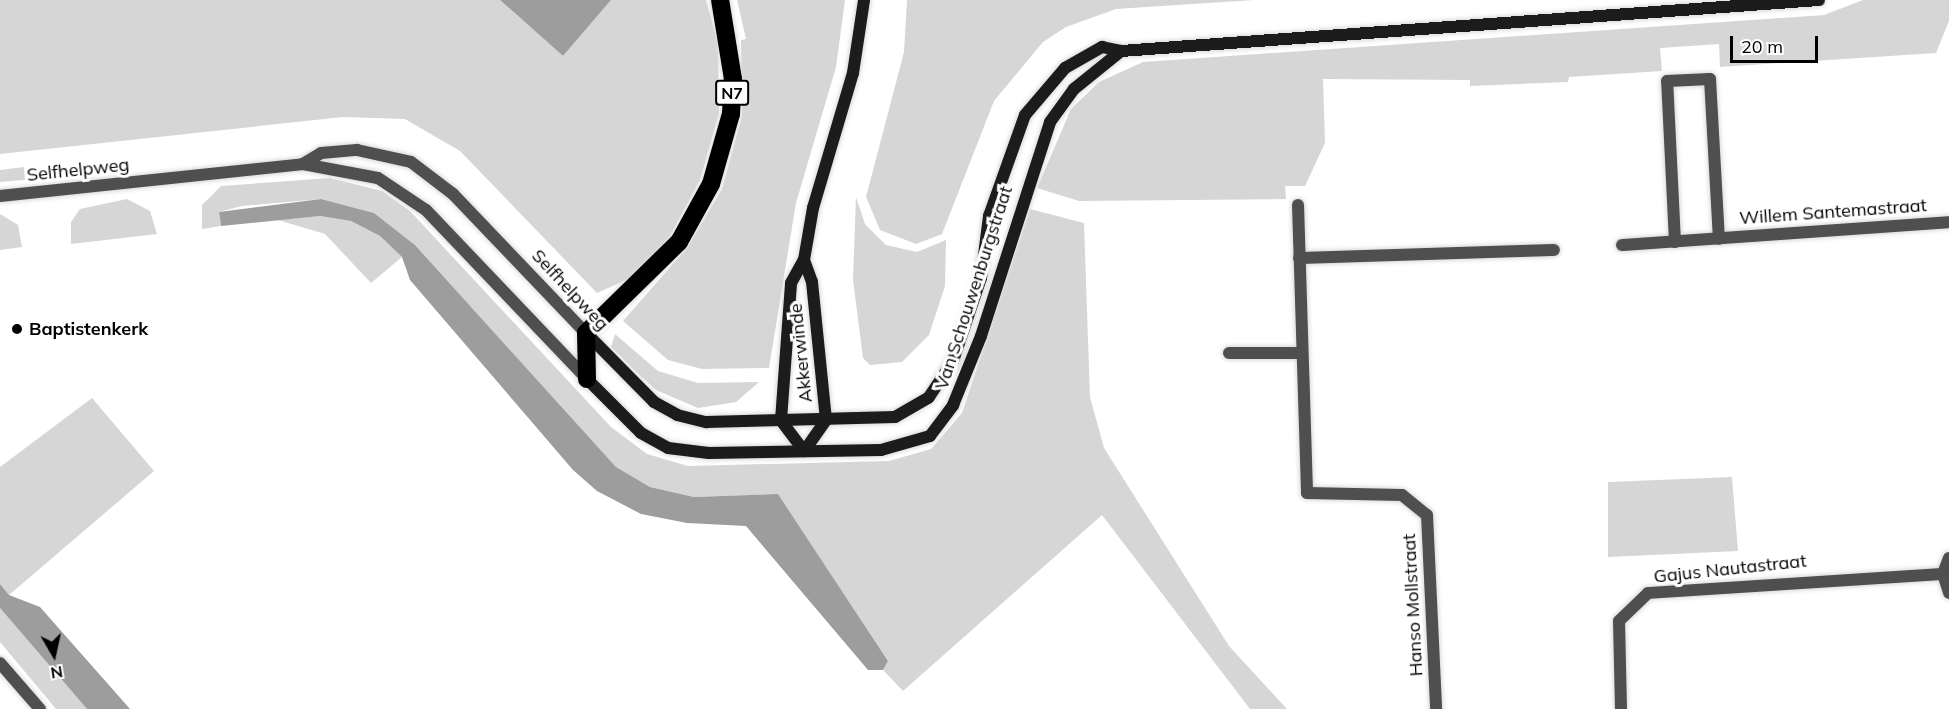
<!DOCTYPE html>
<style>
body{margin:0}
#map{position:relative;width:1949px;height:709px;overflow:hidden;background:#fff;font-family:Mulish,sans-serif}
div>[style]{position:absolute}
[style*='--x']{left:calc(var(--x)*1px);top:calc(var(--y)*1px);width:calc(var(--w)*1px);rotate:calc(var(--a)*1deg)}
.green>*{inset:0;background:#d6d6d6}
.water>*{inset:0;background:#9d9d9d}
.roads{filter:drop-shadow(0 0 2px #dbdbdb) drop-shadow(0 0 2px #dbdbdb)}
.street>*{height:12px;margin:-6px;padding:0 6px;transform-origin:6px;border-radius:6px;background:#4f4f4f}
.secondary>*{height:12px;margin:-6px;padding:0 6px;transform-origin:6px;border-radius:6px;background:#1c1c1c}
.highway>*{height:18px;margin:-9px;padding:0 9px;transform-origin:9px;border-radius:9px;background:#000}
.dots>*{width:16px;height:16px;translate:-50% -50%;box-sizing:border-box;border:3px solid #fff;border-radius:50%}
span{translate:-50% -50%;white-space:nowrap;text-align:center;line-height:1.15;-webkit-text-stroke:6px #fff;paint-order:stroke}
.shield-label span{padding:2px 4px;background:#fff;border:2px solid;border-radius:4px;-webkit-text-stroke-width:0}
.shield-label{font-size:16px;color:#000;font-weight:700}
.street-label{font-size:18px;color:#000}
.poi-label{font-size:18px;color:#000;font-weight:700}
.left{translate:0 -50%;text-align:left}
.north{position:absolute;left:24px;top:625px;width:60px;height:60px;-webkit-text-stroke:4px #fff;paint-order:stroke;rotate:171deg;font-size:16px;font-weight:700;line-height:24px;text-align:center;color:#000}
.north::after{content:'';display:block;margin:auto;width:21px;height:27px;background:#000;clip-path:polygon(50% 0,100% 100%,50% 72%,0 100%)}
.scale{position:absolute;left:1730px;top:36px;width:88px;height:27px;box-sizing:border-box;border:3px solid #000;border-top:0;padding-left:8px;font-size:18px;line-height:21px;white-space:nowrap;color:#000;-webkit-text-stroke:4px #fff;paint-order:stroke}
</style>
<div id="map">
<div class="green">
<div style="clip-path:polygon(0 0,500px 0,563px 56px,611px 0,706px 0,718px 43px,719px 113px,700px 180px,670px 236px,633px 277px,597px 293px,460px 151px,405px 119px,343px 117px,0 154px)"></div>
<div style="clip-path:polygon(737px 0,845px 0,836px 67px,796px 203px,769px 368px,702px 369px,668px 360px,623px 321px,687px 248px,722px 189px,742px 116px,741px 40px,746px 39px)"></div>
<div style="clip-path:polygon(907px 0,1254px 0,1116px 9px,1066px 27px,1043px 42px,994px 101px,942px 234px,916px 244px,880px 230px,866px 197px,904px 52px)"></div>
<div style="clip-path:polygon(1863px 0,1949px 0,1949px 21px,1936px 53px,1720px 67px,1719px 44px,1660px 48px,1662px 71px,1569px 77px,1568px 82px,1470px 86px,1470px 80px,1323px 79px,1325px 143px,1305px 186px,1285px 186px,1286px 199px,1079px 201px,1037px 188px,1071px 109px,1099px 82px,1143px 62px,1824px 15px)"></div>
<div style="clip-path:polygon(24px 167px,25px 180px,0 182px,0 170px)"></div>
<div style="clip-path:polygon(330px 178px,382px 191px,410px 211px,611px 427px,647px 454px,688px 466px,889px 461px,931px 449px,962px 413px,1030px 209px,1084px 223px,1090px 397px,1104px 448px,1229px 646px,1287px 709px,1250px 709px,1102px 515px,903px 691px,883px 670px,888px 661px,778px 494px,694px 497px,650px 487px,616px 467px,415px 245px,374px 213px,321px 199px,242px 206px,219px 212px,221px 226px,202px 229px,202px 205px,221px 186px)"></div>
<div style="clip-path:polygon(856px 197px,865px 224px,886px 245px,917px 252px,946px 240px,945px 286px,929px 335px,902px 362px,870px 365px,863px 358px,853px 280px)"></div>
<div style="clip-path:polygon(127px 199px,150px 211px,157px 234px,71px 244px,71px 222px,80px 209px)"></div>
<div style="clip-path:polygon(0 214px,18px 225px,22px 247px,0 250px)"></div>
<div style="clip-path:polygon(320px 216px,351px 221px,380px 236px,402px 257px,371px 283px,325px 234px,278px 220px)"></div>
<div style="clip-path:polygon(615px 334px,658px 371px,698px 383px,759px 382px,736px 402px,698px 408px,656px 390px,633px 369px,611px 347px)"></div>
<div style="clip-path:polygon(92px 398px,154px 471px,9px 595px,0 584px,0 467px)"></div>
<div style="clip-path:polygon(1732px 477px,1738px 551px,1608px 557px,1608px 482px)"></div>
<div style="clip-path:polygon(0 608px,87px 709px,56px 709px,0 642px)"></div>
</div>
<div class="water">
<div style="clip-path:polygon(500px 0,611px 0,563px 56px)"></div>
<div style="clip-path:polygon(321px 199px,374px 213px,415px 245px,616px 467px,650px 487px,694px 497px,778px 494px,888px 661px,883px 670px,868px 670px,746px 526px,687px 523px,641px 514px,597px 491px,573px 470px,410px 280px,402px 257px,380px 236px,351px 221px,320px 216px,221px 226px,219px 212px)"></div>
<div style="clip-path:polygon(0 584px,9px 595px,40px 607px,130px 709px,87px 709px,0 608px)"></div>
</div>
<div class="roads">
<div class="street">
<div style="--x:303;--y:164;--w:21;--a:-31"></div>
<div style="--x:321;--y:153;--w:36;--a:-5"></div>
<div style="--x:357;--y:150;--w:55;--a:12.5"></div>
<div style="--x:411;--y:162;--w:53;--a:37.3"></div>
<div style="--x:453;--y:194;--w:192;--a:46.3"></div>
<div style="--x:0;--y:196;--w:305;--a:-6"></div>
<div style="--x:303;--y:164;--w:76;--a:10.6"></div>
<div style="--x:378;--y:178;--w:58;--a:33.7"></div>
<div style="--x:426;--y:210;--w:233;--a:46.4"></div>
<div style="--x:1298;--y:205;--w:288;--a:88.2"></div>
<div style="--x:1307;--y:493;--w:95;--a:1.2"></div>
<div style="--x:1402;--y:495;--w:32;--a:39"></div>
<div style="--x:1427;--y:515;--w:194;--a:87.3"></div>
<div style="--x:1675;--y:242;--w:161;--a:-92.8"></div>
<div style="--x:1667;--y:81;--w:43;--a:-2.7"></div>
<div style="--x:1710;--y:79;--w:160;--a:86.8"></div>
<div style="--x:1622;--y:245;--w:328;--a:-4"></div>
<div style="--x:1299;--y:258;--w:255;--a:-1.8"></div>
<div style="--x:1229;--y:353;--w:70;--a:0"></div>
<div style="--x:1949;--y:558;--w:17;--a:111"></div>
<div style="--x:1943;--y:574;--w:20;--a:72"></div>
<div style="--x:0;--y:663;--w:61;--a:49"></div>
<div style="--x:1621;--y:709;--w:88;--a:-91.3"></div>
<div style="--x:1619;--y:621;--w:40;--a:-44"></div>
<div style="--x:1648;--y:593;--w:296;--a:-3.7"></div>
</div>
<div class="secondary">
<div style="--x:804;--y:260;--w:23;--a:70"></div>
<div style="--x:812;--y:282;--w:139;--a:84.2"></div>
<div style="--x:826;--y:420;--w:38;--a:125"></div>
<div style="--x:586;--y:333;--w:97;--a:45.4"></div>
<div style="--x:654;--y:402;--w:26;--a:29"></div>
<div style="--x:677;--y:415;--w:30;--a:14"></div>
<div style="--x:706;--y:422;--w:189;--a:-1.5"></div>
<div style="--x:895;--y:417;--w:39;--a:-30"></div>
<div style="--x:929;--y:397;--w:43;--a:-56.3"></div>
<div style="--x:953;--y:361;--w:88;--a:-71.4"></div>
<div style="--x:981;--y:278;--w:63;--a:-82.6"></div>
<div style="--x:989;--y:216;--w:107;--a:-70.4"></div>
<div style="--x:1025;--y:115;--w:62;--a:-49.6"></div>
<div style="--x:1065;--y:68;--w:43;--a:-29.6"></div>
<div style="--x:1102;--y:47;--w:19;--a:12"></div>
<div style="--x:1121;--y:51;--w:700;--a:-4.18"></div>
<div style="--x:587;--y:379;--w:76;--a:45"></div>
<div style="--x:641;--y:433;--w:31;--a:29"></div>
<div style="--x:668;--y:448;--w:41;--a:7"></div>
<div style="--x:709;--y:453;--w:172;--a:-1"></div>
<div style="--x:881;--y:450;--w:51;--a:-15.9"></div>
<div style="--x:930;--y:436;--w:39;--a:-53"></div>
<div style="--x:953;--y:405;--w:74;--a:-67.9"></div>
<div style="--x:981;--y:336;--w:225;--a:-72.1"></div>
<div style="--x:1050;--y:122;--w:41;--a:-54"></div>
<div style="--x:1074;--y:89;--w:60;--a:-39"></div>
<div style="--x:804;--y:451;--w:39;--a:-127"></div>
<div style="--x:781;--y:420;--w:137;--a:-85.8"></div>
<div style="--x:791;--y:283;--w:26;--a:-61"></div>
<div style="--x:804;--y:260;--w:53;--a:-80.2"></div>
<div style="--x:813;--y:208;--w:141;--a:-73.5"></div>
<div style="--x:853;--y:73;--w:74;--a:-81.4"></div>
</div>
<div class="highway">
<div style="--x:587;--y:379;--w:46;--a:-91.2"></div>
<div style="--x:586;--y:333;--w:130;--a:-44.4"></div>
<div style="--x:679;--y:242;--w:66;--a:-61.1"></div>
<div style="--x:711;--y:184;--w:73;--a:-74.1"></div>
<div style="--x:731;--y:114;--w:35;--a:-87"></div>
<div style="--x:733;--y:79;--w:80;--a:-99.3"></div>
</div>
</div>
<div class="dots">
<div style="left:17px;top:329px;background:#000"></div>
</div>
<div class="shield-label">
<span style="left:732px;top:93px">N7</span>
</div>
<div class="street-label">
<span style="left:78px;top:170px;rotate:-6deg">Selfhelpweg</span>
<span style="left:1833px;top:212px;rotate:-4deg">Willem Santemastraat</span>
<span style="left:974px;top:288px;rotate:-72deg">Van Schouwenburgstraat</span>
<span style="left:570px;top:290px;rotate:47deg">Selfhelpweg</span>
<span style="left:801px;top:353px;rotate:-96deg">Akkerwinde</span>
<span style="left:1730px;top:569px;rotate:-6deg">Gajus Nautastraat</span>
<span style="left:1413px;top:605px;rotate:-93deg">Hanso Mollstraat</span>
</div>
<div class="poi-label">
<span class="left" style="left:29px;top:329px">Baptistenkerk</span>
</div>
<div class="north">N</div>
<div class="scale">20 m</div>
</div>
